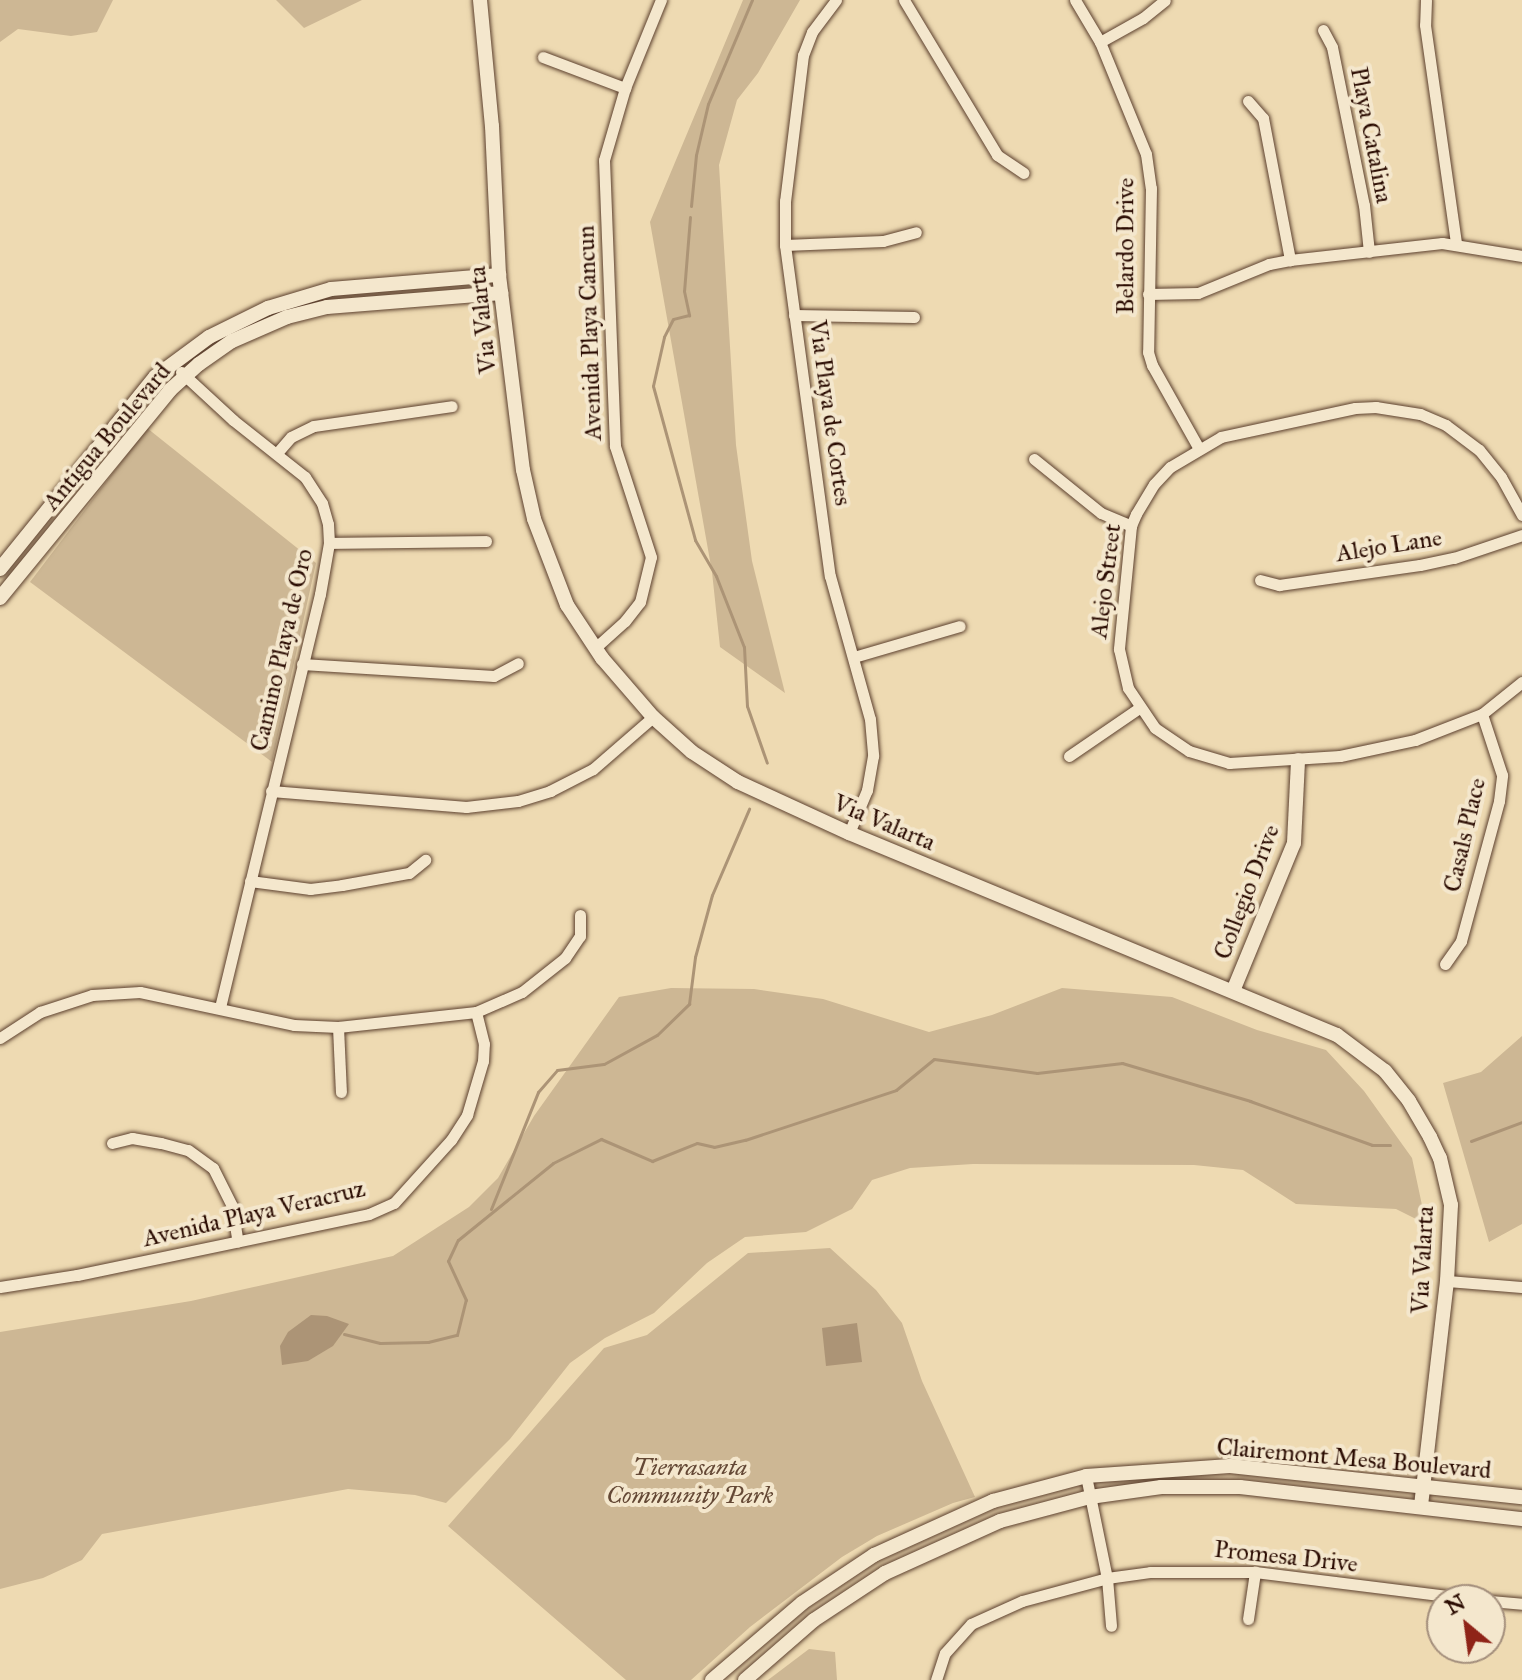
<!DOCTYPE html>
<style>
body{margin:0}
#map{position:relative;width:1522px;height:1680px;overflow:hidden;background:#eedab2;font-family:"IM FELL Great Primer",serif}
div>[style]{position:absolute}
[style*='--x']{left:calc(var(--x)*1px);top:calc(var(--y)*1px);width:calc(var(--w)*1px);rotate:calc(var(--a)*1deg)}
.green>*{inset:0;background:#cdb794}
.water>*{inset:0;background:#ac9476}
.stream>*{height:3px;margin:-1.5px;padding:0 1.5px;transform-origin:1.5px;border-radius:1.5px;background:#ac9476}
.roads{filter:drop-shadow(0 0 2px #5c402e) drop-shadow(0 0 2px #5c402e)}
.street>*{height:11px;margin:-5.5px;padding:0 5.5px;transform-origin:5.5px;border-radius:5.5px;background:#f4e7cd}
.secondary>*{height:14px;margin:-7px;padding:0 7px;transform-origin:7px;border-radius:7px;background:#f4e7cd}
span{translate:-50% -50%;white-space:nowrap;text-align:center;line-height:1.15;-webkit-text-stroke:8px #f4e7cd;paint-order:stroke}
.street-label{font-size:24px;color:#2b0c02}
.park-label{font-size:24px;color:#644835;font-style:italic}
.north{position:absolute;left:1426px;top:1584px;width:80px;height:80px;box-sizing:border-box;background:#f4e7cd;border:2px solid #a48f7c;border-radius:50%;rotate:331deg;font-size:22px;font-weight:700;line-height:32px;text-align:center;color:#2b0c02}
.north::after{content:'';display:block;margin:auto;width:28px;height:36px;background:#8f2418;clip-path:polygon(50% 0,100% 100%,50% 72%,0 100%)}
</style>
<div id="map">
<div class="green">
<div style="clip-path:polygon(0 0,113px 0,97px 32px,71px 36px,18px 29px,0 42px)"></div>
<div style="clip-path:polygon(276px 0,362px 0,304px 28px)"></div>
<div style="clip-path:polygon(743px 0,800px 0,758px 73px,737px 100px,719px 165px,736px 445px,752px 561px,785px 693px,720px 647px,712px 572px,650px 222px)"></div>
<div style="clip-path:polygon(147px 428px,316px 563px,272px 762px,30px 582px)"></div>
<div style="clip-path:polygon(671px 988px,754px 989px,823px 999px,929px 1032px,992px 1015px,1062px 988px,1172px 997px,1257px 1030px,1326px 1050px,1364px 1091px,1412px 1158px,1426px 1224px,1396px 1209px,1296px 1204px,1243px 1170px,1194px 1165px,973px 1164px,910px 1168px,872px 1180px,852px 1209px,806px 1232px,745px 1237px,707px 1263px,654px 1313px,605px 1338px,570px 1363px,510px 1439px,446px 1503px,415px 1495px,348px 1489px,102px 1534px,82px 1560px,43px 1578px,0 1589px,0 1332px,191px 1301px,393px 1256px,469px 1207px,498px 1178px,534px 1116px,619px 997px)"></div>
<div style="clip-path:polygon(1522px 1036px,1522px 1224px,1489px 1242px,1443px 1083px,1481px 1072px)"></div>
<div style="clip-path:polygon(830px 1248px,876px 1290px,902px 1323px,922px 1381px,975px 1497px,953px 1503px,877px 1536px,842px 1557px,750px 1627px,691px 1680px,626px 1680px,448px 1526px,604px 1348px,647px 1335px,748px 1253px)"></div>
<div style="clip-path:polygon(809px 1649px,835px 1652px,837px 1680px,768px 1680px)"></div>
</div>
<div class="water">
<div style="clip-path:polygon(311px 1315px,327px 1316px,349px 1324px,333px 1346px,308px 1361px,282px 1365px,280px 1346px,288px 1332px)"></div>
<div style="clip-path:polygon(857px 1323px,862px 1362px,826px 1366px,822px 1328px)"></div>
</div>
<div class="stream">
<div style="--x:691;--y:206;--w:51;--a:-84.4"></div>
<div style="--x:696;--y:155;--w:52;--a:-76.8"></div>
<div style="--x:708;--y:104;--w:113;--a:-67.1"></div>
<div style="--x:690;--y:217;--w:74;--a:94.6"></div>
<div style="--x:684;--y:291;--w:25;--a:78"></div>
<div style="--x:689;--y:315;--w:16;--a:166"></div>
<div style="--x:673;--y:319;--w:20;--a:117"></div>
<div style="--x:664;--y:337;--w:50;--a:102.7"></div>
<div style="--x:653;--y:386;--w:160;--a:74.7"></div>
<div style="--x:695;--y:540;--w:42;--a:59.7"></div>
<div style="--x:716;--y:576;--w:76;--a:68.5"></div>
<div style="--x:744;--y:647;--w:59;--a:87.1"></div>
<div style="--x:747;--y:706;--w:60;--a:70.7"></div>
<div style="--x:1471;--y:1141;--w:54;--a:-20.4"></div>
<div style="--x:491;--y:1209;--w:126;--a:-68.1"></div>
<div style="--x:538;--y:1092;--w:29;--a:-49"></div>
<div style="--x:557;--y:1070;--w:47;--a:-7.3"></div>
<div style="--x:604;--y:1064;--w:60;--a:-28.7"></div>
<div style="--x:657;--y:1035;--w:45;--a:-44.1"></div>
<div style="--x:689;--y:1004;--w:47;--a:-82.7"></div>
<div style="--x:695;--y:957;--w:64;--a:-74.7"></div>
<div style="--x:712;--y:895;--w:94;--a:-66.7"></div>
<div style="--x:344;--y:1334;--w:37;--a:14"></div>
<div style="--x:380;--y:1343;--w:48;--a:-1.2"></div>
<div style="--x:428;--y:1342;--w:30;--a:-14"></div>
<div style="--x:457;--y:1335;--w:36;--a:-76"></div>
<div style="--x:466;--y:1300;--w:43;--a:-114.8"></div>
<div style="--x:448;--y:1261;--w:23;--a:-65"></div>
<div style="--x:458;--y:1240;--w:122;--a:-39"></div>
<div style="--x:553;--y:1163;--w:54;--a:-26.6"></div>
<div style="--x:601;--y:1139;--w:56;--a:23.3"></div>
<div style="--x:652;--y:1161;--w:48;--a:-21.8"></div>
<div style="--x:697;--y:1143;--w:17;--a:13"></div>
<div style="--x:714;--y:1147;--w:32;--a:-13"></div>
<div style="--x:745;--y:1140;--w:159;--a:-18.3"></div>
<div style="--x:896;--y:1090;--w:49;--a:-39.2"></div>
<div style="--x:934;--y:1059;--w:104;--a:7.7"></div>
<div style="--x:1037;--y:1073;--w:86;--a:-6.7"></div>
<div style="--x:1122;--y:1063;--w:134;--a:16.5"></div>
<div style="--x:1250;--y:1101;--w:130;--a:19.8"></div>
<div style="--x:1372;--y:1145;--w:18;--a:0"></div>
</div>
<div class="roads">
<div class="street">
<div style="--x:836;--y:0;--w:40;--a:127"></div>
<div style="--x:812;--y:32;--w:25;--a:111"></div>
<div style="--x:803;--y:55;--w:147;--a:97"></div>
<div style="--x:785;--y:201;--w:44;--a:90"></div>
<div style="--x:785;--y:245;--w:334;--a:82.3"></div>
<div style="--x:830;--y:576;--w:148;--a:74.4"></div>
<div style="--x:870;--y:719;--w:37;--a:85"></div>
<div style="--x:873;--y:756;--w:35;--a:100"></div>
<div style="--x:867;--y:790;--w:47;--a:112.7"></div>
<div style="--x:904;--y:0;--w:181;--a:59"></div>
<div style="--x:997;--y:155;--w:32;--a:34"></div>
<div style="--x:1075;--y:0;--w:49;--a:59.2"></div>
<div style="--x:1100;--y:42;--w:121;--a:67.7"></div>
<div style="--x:1146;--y:154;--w:34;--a:82"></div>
<div style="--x:1151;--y:188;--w:164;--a:91"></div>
<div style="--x:1148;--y:352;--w:14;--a:73"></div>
<div style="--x:1152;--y:365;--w:94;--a:60.7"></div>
<div style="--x:1426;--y:0;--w:25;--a:92"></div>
<div style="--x:1425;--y:25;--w:221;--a:81.9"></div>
<div style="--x:1323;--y:30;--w:19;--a:62"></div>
<div style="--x:1332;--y:47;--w:161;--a:78.6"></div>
<div style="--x:1364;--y:205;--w:47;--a:83.9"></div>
<div style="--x:1100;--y:42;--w:49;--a:-29.2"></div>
<div style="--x:1143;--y:18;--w:28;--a:-39"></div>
<div style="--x:543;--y:57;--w:88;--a:20.7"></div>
<div style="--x:1248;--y:101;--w:23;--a:49"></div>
<div style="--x:1263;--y:118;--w:145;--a:79.2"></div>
<div style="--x:785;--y:245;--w:98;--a:-2.3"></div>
<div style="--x:883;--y:241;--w:34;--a:-15"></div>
<div style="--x:1148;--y:294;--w:50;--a:-1.1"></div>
<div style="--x:1198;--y:293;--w:77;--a:-22.2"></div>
<div style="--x:1269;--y:264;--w:21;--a:-11"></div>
<div style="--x:1290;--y:260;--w:153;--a:-6.4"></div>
<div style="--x:1442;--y:243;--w:81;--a:9.2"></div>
<div style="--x:794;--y:315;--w:120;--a:1"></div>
<div style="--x:181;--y:372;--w:71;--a:42.7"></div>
<div style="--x:233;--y:420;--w:92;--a:38.4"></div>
<div style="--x:305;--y:477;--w:31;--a:57"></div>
<div style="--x:322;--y:503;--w:22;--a:74"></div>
<div style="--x:328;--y:524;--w:19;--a:87"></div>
<div style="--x:329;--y:543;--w:52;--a:100"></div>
<div style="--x:320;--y:594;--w:426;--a:103.6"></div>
<div style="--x:277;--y:453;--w:21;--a:-49"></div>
<div style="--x:291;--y:437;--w:25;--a:-26"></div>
<div style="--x:314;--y:426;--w:139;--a:-8.2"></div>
<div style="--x:1034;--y:459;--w:86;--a:38.9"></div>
<div style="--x:1101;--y:513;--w:33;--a:23"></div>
<div style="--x:1522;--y:515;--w:43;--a:-118.9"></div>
<div style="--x:1501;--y:477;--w:35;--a:-129"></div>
<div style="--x:1479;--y:450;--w:41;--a:-142.9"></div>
<div style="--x:1446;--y:425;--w:28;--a:-157"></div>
<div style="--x:1420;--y:414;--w:45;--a:-171"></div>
<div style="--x:1376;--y:407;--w:21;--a:177"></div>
<div style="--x:1355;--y:408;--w:137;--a:167.8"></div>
<div style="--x:1221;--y:437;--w:59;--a:149.5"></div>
<div style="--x:1170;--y:467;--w:23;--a:133"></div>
<div style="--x:1154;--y:484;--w:35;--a:121"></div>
<div style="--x:1136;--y:514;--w:13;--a:113"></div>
<div style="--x:1131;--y:526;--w:124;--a:95.6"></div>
<div style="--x:1119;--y:649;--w:40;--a:77"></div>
<div style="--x:1128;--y:688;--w:48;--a:56"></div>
<div style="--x:1155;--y:728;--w:41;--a:34.1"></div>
<div style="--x:1189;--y:751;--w:42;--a:16.7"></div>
<div style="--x:1229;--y:763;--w:111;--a:-3.6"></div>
<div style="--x:1340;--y:756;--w:77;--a:-12"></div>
<div style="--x:1415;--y:740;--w:72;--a:-21.2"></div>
<div style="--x:1482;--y:714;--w:51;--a:-38.7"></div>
<div style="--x:329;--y:543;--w:157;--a:-0.7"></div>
<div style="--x:1260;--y:580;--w:20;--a:15"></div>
<div style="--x:1279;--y:585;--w:142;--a:-8.1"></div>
<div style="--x:1420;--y:565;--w:35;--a:-12"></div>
<div style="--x:1454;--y:558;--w:72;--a:-18.7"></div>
<div style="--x:595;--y:648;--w:40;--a:-42"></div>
<div style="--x:625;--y:621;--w:24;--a:-52"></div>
<div style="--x:640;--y:602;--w:46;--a:-76.3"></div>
<div style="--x:651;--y:557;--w:117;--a:-108"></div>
<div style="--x:615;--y:446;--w:286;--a:-92.2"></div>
<div style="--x:604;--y:160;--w:75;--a:-73.7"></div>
<div style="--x:625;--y:88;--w:95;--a:-67.8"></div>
<div style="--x:854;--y:657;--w:110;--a:-16.3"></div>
<div style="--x:302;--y:664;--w:192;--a:3.6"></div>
<div style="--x:494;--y:676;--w:27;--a:-28"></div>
<div style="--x:1069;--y:756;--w:85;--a:-34.4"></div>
<div style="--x:271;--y:791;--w:196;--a:4.7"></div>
<div style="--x:466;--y:807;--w:52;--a:-6.6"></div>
<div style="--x:518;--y:801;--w:34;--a:-17"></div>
<div style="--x:550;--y:791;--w:48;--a:-27.1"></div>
<div style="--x:593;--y:769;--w:79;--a:-40.9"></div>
<div style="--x:250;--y:881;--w:61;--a:7.6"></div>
<div style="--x:310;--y:889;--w:32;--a:-7"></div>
<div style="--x:342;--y:885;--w:68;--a:-10.2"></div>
<div style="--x:409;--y:873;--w:21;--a:-39"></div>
<div style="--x:1445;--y:964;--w:28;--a:-55"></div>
<div style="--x:1461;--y:941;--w:145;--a:-74.8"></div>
<div style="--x:1499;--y:801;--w:26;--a:-83"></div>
<div style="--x:1502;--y:775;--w:64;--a:-108.2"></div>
<div style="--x:338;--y:1027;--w:65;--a:87.4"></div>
<div style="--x:0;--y:1038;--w:48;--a:-33"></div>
<div style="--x:40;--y:1012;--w:55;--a:-18.1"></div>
<div style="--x:92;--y:995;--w:48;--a:-3.6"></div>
<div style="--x:140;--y:992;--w:157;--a:12.1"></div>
<div style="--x:294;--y:1025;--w:44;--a:2.6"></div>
<div style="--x:338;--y:1027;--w:139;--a:-6.2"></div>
<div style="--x:476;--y:1012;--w:50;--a:-23.5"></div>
<div style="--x:522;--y:992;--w:55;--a:-38.3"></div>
<div style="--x:565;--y:958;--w:27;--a:-56"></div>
<div style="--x:580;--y:936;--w:21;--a:-90"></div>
<div style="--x:112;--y:1143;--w:21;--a:-14"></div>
<div style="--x:132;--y:1138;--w:29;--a:10"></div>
<div style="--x:161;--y:1143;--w:28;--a:15"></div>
<div style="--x:188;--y:1150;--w:31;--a:36"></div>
<div style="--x:213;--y:1168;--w:42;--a:63.4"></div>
<div style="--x:232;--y:1206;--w:36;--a:81"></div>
<div style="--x:1447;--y:1281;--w:75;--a:4.6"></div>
<div style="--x:0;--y:1287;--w:78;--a:-8.9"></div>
<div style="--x:77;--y:1275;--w:298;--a:-11.8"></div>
<div style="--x:369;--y:1214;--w:27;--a:-24"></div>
<div style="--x:394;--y:1203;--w:85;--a:-47.9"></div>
<div style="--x:451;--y:1140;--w:30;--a:-57"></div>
<div style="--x:467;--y:1115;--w:56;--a:-73.5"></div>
<div style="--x:483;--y:1061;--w:17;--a:-87"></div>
<div style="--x:484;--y:1044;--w:33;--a:-104"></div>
<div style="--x:1086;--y:1476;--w:104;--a:78.4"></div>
<div style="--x:1107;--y:1578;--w:48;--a:85.2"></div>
<div style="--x:1490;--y:1601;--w:32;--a:5"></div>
<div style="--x:1248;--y:1619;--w:48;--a:-81.5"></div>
<div style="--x:936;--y:1680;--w:28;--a:-72"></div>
<div style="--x:945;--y:1653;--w:39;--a:-48"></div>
<div style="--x:971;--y:1624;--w:56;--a:-24.3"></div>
<div style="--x:1022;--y:1601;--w:88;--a:-15.1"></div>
<div style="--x:1107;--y:1578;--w:43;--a:-7.9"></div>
<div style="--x:1150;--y:1572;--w:105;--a:0"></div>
<div style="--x:1255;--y:1572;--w:228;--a:7.1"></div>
</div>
<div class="secondary">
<div style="--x:480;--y:0;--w:127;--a:84.6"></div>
<div style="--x:492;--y:126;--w:149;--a:87.3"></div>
<div style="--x:499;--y:275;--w:196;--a:83"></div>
<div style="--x:523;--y:470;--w:50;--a:77.3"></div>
<div style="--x:534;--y:519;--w:92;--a:69"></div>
<div style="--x:567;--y:605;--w:64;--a:56.6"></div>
<div style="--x:602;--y:658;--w:78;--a:49.2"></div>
<div style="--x:653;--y:717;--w:52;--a:41.9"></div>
<div style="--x:692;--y:752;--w:55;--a:33.1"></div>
<div style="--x:738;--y:782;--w:122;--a:24.7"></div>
<div style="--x:849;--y:833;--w:528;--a:22.49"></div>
<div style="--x:1337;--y:1035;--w:60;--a:36.9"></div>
<div style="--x:1385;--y:1071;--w:38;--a:51"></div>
<div style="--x:1409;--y:1101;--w:42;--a:59.7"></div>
<div style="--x:1430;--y:1137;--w:23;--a:65"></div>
<div style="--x:1440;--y:1158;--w:48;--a:76.8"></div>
<div style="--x:1451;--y:1205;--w:76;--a:93"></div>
<div style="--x:1447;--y:1281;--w:227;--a:96.6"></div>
<div style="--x:0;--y:569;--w:247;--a:-51.1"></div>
<div style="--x:155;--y:377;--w:67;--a:-36.5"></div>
<div style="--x:209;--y:337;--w:66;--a:-26.2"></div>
<div style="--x:268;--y:308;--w:66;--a:-16.8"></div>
<div style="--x:331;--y:289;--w:169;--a:-4.8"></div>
<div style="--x:0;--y:598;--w:269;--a:-50.7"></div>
<div style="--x:170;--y:390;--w:39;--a:-42"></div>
<div style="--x:199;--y:364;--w:40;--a:-34.9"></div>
<div style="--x:232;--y:341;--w:60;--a:-23.6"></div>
<div style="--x:287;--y:317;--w:41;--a:-14"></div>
<div style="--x:327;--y:307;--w:175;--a:-4.6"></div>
<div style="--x:1233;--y:991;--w:160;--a:-67.6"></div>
<div style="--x:1294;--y:843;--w:83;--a:-87.2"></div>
<div style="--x:712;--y:1680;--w:118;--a:-40.5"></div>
<div style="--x:802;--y:1603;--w:87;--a:-33.7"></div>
<div style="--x:874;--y:1555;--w:131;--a:-24.4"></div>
<div style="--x:993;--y:1501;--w:96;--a:-15"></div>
<div style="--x:1086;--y:1476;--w:144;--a:-4"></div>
<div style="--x:1230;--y:1466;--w:294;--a:6.1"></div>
<div style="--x:745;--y:1680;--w:91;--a:-41"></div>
<div style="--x:814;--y:1620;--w:85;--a:-33.5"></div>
<div style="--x:885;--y:1573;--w:126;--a:-24.3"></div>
<div style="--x:1000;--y:1521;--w:93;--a:-14.9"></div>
<div style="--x:1090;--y:1497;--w:72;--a:-8"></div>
<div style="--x:1161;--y:1487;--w:79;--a:0"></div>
<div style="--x:1240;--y:1487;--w:284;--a:6.5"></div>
</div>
</div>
<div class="street-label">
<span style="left:1371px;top:135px;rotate:79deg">Playa Catalina</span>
<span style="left:1126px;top:246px;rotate:-90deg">Belardo Drive</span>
<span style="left:483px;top:320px;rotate:-96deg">Via Valarta</span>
<span style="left:590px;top:333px;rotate:-92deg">Avenida Playa Cancun</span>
<span style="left:830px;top:413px;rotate:82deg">Via Playa de Cortes</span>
<span style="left:107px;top:437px;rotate:-50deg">Antigua Boulevard</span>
<span style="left:1389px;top:546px;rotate:-9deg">Alejo Lane</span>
<span style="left:1106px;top:581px;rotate:-83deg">Alejo Street</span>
<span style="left:282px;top:650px;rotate:-77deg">Camino Playa de Oro</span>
<span style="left:884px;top:823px;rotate:23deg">Via Valarta</span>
<span style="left:1465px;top:835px;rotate:-77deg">Casals Place</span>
<span style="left:1247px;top:892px;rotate:-69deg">Collegio Drive</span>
<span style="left:254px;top:1214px;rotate:-13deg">Avenida Playa Veracruz</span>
<span style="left:1423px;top:1260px;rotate:-87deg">Via Valarta</span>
<span style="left:1354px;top:1459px;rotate:5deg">Clairemont Mesa Boulevard</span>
<span style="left:1286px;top:1557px;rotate:6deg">Promesa Drive</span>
</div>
<div class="park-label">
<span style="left:690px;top:1482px">Tierrasanta<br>Community Park</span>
</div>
<div class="north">N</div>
</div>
